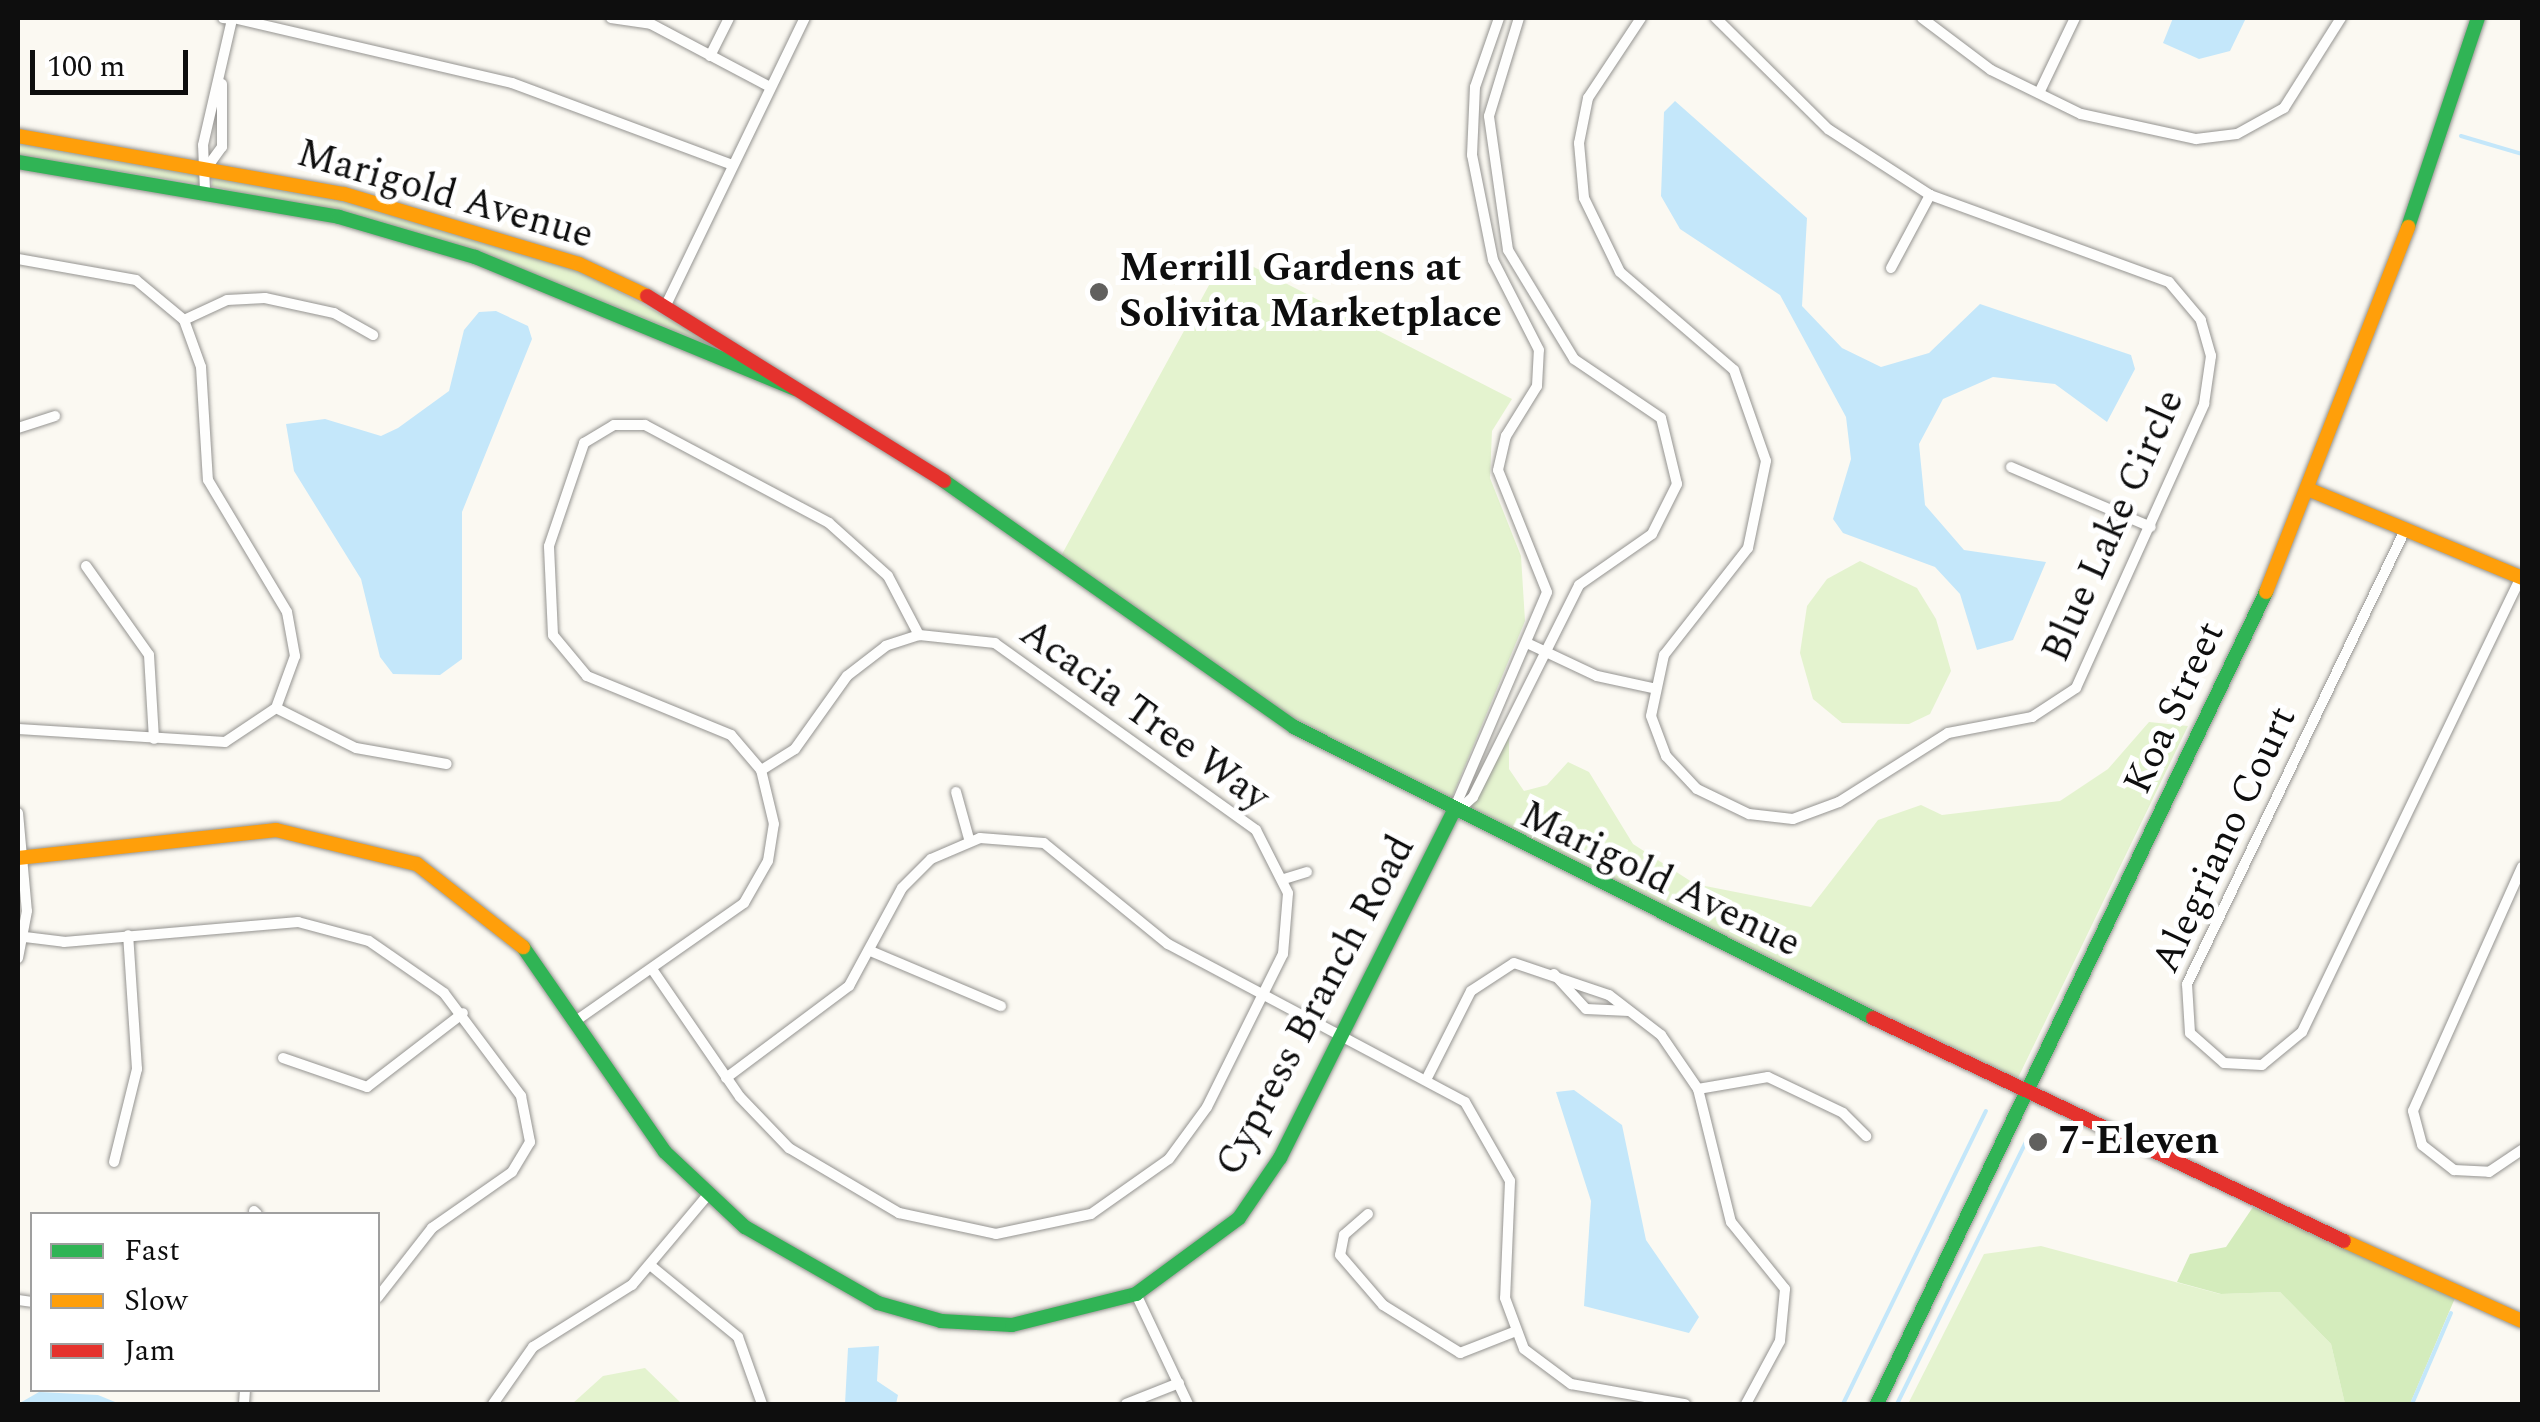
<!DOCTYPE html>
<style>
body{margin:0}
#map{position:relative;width:2540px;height:1422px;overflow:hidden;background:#fbf9f2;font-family:Spectral,serif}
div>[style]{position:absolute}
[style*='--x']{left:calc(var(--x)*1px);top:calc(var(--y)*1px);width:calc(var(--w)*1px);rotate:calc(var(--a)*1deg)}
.green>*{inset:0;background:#e4f3cf}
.forest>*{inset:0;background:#d4ecbc}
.water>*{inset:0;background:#c4e7fa}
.stream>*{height:4px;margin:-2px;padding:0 2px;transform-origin:2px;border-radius:2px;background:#c4e7fa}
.roads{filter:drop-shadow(0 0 2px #959491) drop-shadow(0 0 2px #959491)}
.street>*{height:10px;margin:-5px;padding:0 5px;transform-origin:5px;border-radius:5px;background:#fefefd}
.fast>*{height:14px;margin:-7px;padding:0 7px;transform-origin:7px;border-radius:7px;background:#30b455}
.slow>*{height:14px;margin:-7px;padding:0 7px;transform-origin:7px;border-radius:7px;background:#ff9f0a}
.jam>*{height:14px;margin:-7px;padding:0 7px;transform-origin:7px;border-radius:7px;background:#e5322d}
.dots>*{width:28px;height:28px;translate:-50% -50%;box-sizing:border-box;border:5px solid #fff;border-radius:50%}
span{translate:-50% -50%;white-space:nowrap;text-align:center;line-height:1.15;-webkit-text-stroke:10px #fff;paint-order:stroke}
.street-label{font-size:40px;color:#0e0e0e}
.poi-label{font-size:40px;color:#0e0e0e;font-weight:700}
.left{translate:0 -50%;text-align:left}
.frame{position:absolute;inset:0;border:20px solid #0e0e0e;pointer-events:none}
.legend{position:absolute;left:30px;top:1212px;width:350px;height:180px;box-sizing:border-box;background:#fff;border:2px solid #9f9f9f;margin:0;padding:12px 18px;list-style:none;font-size:30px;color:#0e0e0e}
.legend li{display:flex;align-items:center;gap:20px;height:50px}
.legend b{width:50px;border:2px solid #9f9f9f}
.scale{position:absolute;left:30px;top:50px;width:158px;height:45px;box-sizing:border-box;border:5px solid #0e0e0e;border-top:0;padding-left:12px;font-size:30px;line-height:35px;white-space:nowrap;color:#0e0e0e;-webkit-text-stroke:8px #fff;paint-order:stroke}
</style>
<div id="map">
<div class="green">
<div style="clip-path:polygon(18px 142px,201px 171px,200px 184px,18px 156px)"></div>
<div style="clip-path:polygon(213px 173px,343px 199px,577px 269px,745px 359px,482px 253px,212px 186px)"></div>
<div style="clip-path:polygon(1238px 259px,1512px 399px,1492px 431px,1490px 478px,1521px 556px,1525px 621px,1448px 807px,1298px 723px,1061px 556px,1220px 265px)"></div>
<div style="clip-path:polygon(1860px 561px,1917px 588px,1936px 619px,1951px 671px,1930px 714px,1909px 724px,1842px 723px,1813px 699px,1800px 653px,1807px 606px,1827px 579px)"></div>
<div style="clip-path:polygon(2149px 722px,2188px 726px,2016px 1082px,1463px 814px,1509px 737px,1509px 769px,1524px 791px,1547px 785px,1568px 762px,1589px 772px,1633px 844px,1695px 884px,1811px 907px,1878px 820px,1921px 805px,1942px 815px,2060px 801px,2108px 769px)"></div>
<div style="clip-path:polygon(2041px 1246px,2220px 1294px,2280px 1292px,2331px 1344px,2345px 1404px,1908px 1404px,1984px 1254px)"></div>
<div style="clip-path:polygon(645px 1368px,682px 1404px,572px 1404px,603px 1376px)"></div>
</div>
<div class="forest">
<div style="clip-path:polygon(2253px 1207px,2455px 1298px,2410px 1404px,2345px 1404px,2331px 1344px,2280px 1292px,2221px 1294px,2177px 1282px,2190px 1254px,2226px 1247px)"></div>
</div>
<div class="water">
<div style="clip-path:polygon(2173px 18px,2246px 18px,2230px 51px,2199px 59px,2163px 43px)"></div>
<div style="clip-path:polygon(1675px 101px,1807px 218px,1802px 306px,1842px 348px,1881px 367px,1929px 353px,1980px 304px,2131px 355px,2135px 369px,2107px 422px,2055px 384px,1993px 377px,1943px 399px,1919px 444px,1925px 505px,1964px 550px,2046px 562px,2013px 640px,1977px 650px,1960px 594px,1935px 567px,1843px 533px,1833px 519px,1851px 459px,1846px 417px,1780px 295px,1680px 229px,1661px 196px,1664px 112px)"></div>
<div style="clip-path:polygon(496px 311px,528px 326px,532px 339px,462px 512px,462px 659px,440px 675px,393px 674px,380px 657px,361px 579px,294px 471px,286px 424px,325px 419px,381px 436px,398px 428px,449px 391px,464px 330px,479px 312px)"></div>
<div style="clip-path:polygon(1574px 1090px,1622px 1125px,1646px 1240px,1699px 1317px,1689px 1333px,1584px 1306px,1591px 1201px,1556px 1092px)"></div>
<div style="clip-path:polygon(879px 1346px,877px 1381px,898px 1395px,896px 1404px,845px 1404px,848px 1348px)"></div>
<div style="clip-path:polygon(39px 1392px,98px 1395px,120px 1404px,18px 1404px)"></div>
</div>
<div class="stream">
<div style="--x:2461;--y:136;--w:64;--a:16.4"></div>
<div style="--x:1843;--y:1404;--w:326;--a:-64"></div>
<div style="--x:1897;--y:1404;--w:294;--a:-63.8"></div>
<div style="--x:2412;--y:1404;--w:99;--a:-66.8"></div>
</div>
<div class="roads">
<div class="street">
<div style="--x:233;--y:18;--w:286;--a:13.1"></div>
<div style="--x:512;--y:83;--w:235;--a:20.4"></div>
<div style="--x:611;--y:18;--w:40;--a:8.5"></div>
<div style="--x:651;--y:24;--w:135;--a:27.9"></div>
<div style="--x:1641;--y:18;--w:96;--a:123.5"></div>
<div style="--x:1588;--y:98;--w:46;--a:101.3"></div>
<div style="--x:1579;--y:143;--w:55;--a:84.8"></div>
<div style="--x:1584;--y:198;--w:82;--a:64.1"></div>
<div style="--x:1620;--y:272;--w:150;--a:40.7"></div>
<div style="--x:1734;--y:370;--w:96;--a:70.6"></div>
<div style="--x:1766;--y:461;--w:89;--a:101.7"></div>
<div style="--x:1748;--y:548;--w:136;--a:128.1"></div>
<div style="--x:1664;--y:655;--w:62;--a:102"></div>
<div style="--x:1651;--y:716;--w:43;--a:69.4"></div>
<div style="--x:1666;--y:756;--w:45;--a:46.8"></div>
<div style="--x:1697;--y:789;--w:58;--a:25.7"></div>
<div style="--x:1749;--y:814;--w:44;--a:6.5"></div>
<div style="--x:1793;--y:819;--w:49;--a:-20.3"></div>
<div style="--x:1839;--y:802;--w:129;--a:-32.3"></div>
<div style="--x:1948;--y:733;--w:86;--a:-10.8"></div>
<div style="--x:2032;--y:717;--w:53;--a:-33.4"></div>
<div style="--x:2076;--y:688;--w:312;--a:-65.7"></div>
<div style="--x:2204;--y:404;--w:49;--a:-81.7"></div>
<div style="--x:2211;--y:356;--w:37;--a:-106"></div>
<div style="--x:2201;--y:320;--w:50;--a:-130.1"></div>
<div style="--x:2169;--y:282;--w:254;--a:-160"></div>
<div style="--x:1930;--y:195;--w:121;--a:-147.1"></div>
<div style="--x:1828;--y:129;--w:158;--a:-135.3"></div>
<div style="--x:1922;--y:18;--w:86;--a:37"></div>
<div style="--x:1991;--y:70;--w:100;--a:26.1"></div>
<div style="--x:2081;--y:114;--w:118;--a:12.3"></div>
<div style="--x:2196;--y:139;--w:41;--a:-7"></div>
<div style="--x:2237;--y:134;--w:54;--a:-29"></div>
<div style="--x:2284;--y:108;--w:107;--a:-57.7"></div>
<div style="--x:710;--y:56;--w:42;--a:-63.4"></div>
<div style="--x:2039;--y:93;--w:83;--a:-64.4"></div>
<div style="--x:208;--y:166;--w:24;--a:-54"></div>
<div style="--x:222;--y:147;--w:63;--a:-90"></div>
<div style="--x:205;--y:190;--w:45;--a:-92.5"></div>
<div style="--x:203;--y:145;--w:129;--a:-77"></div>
<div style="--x:232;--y:19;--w:9;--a:-174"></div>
<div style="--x:18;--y:259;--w:120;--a:10.1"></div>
<div style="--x:136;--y:280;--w:62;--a:39.8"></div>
<div style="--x:184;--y:320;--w:50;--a:70.1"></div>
<div style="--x:201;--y:367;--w:113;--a:86.5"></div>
<div style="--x:208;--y:480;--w:154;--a:59.1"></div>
<div style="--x:287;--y:612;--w:45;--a:79.7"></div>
<div style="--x:295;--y:656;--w:55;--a:110.1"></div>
<div style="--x:276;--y:708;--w:61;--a:146.3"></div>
<div style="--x:225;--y:742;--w:207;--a:-176.4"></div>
<div style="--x:1891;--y:268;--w:83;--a:-61.9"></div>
<div style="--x:666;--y:305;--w:319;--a:-64.2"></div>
<div style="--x:184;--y:320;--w:47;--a:-24.9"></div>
<div style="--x:227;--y:300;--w:38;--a:-3"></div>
<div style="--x:265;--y:298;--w:71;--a:12.3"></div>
<div style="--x:334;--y:313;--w:45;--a:29.4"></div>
<div style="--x:18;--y:428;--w:39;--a:-18"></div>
<div style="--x:2011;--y:467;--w:152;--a:23.2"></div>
<div style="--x:2406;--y:528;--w:506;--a:115.65"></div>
<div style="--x:2187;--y:984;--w:49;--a:86.5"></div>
<div style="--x:2190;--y:1033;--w:45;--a:41.4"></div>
<div style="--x:2224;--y:1063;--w:38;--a:3"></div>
<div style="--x:2262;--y:1065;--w:52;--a:-39.5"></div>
<div style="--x:2302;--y:1032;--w:505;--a:-64.3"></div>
<div style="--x:86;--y:566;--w:109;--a:54.7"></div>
<div style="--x:149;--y:655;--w:84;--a:86.6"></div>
<div style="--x:1529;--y:644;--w:75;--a:25.2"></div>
<div style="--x:1597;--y:676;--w:56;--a:12.3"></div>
<div style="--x:276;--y:708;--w:89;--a:26.6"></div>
<div style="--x:356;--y:748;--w:92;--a:10"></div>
<div style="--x:956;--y:792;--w:49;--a:74.5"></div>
<div style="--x:18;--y:813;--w:98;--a:84.8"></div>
<div style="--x:27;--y:911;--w:48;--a:100.8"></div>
<div style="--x:1452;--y:814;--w:241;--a:-66.8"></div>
<div style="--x:1547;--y:592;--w:131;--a:-111.9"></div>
<div style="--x:1498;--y:470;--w:35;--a:-77"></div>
<div style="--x:1506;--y:436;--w:59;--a:-58.2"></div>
<div style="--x:1537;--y:386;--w:36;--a:-87"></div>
<div style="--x:1539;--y:350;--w:101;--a:-117.1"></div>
<div style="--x:1493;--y:260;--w:107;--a:-101.3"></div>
<div style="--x:1472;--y:155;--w:68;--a:-87.5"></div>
<div style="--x:1475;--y:87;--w:73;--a:-70.8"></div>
<div style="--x:1453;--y:815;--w:27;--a:-42"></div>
<div style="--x:1473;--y:797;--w:237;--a:-63.4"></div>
<div style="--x:1579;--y:585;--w:89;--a:-34.9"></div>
<div style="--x:1652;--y:534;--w:56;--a:-63.4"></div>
<div style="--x:1677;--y:484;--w:68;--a:-103.6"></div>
<div style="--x:1661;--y:418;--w:105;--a:-145.9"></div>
<div style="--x:1574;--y:359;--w:127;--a:-121.2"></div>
<div style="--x:1508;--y:250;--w:135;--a:-98.1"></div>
<div style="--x:1489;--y:116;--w:102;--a:-73"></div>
<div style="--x:2522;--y:867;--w:267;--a:114.1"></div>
<div style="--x:2413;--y:1111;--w:35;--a:75"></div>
<div style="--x:2422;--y:1145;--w:41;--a:38"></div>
<div style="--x:2454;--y:1170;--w:35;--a:3"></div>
<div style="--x:2489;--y:1172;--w:40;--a:-34"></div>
<div style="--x:1284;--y:879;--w:24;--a:-17"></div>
<div style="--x:25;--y:937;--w:39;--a:7"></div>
<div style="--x:64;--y:942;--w:235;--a:-4.9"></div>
<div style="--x:298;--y:922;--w:73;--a:15"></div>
<div style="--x:369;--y:941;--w:91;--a:34.7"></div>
<div style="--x:444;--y:993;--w:129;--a:53.2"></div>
<div style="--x:521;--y:1096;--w:47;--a:78.9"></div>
<div style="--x:530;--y:1142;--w:35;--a:121"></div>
<div style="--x:512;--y:1172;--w:98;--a:145"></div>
<div style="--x:432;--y:1228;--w:88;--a:128"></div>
<div style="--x:873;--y:952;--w:139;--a:22.9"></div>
<div style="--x:652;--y:969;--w:155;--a:55.5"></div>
<div style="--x:740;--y:1097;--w:71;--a:46.1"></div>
<div style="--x:789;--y:1148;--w:128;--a:30.6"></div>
<div style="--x:899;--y:1213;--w:99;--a:12.2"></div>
<div style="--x:996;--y:1234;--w:97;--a:-11.9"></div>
<div style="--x:1091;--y:1214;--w:95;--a:-35.2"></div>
<div style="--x:1169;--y:1159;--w:64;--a:-53.8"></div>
<div style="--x:1207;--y:1107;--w:171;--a:-63.6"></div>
<div style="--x:1283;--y:954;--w:61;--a:-85.3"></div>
<div style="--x:1288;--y:893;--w:71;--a:-116.9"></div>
<div style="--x:1256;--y:830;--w:321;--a:-144.4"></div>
<div style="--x:995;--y:643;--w:76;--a:-174"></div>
<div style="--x:919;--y:635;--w:35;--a:162"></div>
<div style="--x:886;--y:646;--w:49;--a:142.4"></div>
<div style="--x:847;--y:676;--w:90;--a:125.5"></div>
<div style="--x:795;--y:749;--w:40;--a:148"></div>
<div style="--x:1554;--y:974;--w:47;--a:47.6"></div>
<div style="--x:1586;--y:1009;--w:43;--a:2.7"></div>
<div style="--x:577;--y:1020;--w:204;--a:-35"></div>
<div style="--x:744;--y:903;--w:48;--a:-60.3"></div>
<div style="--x:768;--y:861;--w:37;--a:-81"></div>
<div style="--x:774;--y:824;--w:56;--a:-103.5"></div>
<div style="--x:761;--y:770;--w:46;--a:-130.6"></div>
<div style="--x:731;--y:735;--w:156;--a:-157.7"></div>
<div style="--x:587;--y:676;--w:53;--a:-129.7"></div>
<div style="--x:553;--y:635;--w:89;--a:-92.6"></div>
<div style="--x:549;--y:546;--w:109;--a:-71.2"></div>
<div style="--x:584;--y:443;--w:35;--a:-31"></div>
<div style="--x:614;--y:425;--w:31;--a:0"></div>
<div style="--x:645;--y:425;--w:208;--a:28"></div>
<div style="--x:829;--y:523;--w:79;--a:41.9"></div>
<div style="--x:888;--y:576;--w:67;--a:62.3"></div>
<div style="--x:283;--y:1058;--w:89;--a:19"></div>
<div style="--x:367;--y:1087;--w:121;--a:-37.6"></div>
<div style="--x:1428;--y:1076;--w:95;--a:-63.2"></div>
<div style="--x:1471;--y:991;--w:51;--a:-33.1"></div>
<div style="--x:1514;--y:963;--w:100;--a:18.6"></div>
<div style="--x:1609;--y:995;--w:66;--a:37.6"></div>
<div style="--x:1661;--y:1035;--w:65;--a:55.6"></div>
<div style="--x:1698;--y:1089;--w:137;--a:76.1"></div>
<div style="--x:1731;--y:1222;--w:86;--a:51.1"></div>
<div style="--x:1785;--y:1289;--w:52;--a:95.5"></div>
<div style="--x:1780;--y:1341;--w:72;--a:118.4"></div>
<div style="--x:726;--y:1078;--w:154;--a:-36.8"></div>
<div style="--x:849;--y:986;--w:111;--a:-61.6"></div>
<div style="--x:902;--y:888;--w:41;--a:-45"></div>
<div style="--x:931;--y:859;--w:53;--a:-23.2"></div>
<div style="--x:980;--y:838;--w:64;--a:4.5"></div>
<div style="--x:1044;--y:843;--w:160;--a:39.2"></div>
<div style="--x:1168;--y:944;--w:336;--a:28"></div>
<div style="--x:1465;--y:1102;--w:91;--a:60.3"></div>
<div style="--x:1510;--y:1181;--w:117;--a:92.4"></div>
<div style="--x:1505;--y:1298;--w:54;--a:69.6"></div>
<div style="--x:1524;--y:1349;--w:59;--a:36.7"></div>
<div style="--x:1571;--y:1384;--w:116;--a:10"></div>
<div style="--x:1698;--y:1089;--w:71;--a:-9.7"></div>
<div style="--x:1768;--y:1077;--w:83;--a:25.6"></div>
<div style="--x:1843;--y:1113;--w:33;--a:45"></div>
<div style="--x:114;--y:1162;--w:96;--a:-76.1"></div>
<div style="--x:137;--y:1069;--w:134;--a:-93.8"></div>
<div style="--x:254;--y:1211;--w:4;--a:45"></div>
<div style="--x:1368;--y:1214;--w:32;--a:139"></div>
<div style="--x:1344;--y:1235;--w:20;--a:101"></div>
<div style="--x:1340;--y:1255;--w:66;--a:49.3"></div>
<div style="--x:1383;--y:1305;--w:91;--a:31.9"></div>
<div style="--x:1460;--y:1353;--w:58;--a:-21.3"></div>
<div style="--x:650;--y:1265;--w:114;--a:39.3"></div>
<div style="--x:738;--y:1337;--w:71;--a:70.3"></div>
<div style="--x:1136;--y:1294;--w:122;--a:64.7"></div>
<div style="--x:18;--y:1300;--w:14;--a:8"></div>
<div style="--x:244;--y:1404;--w:14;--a:-86"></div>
<div style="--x:493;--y:1404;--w:70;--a:-54.9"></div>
<div style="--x:533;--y:1347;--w:117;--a:-32.1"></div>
<div style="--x:632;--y:1285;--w:116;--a:-49.9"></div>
<div style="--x:1126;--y:1404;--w:57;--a:-21.6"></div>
</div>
<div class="fast">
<div style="--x:18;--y:162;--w:326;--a:9.7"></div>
<div style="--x:339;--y:217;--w:142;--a:16.4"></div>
<div style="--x:475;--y:257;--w:346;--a:22.4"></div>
<div style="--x:2408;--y:227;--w:220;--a:-71.5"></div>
<div style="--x:944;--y:481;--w:428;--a:35.1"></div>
<div style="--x:1294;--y:727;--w:648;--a:26.68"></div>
<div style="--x:523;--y:947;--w:249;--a:55.3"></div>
<div style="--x:665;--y:1152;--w:110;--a:43.2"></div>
<div style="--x:745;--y:1227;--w:153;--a:29.7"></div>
<div style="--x:878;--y:1303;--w:66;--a:15.9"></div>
<div style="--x:941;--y:1321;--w:71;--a:3.2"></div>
<div style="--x:1012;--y:1325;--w:128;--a:-14"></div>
<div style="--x:1136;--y:1294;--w:128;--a:-36.4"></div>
<div style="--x:1239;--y:1218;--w:73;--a:-55.7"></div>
<div style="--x:1280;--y:1158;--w:384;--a:-63.4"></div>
<div style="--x:1877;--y:1404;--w:900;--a:-64.4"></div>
</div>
<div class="slow">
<div style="--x:18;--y:136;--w:331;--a:10.1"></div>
<div style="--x:344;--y:194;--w:245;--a:16.6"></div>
<div style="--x:579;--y:264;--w:75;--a:25.2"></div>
<div style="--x:2310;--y:490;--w:230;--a:22.5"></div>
<div style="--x:2266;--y:592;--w:392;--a:-68.7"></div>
<div style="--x:18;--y:858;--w:260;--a:-6.2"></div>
<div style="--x:276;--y:830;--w:145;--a:13.6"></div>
<div style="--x:417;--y:864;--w:135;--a:38.1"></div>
<div style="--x:2344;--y:1241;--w:195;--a:24.2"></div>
</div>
<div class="jam">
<div style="--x:647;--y:296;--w:350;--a:31.9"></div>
<div style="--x:1873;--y:1018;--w:521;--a:25.34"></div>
</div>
</div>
<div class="dots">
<div style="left:1099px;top:292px;background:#61605e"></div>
<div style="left:2038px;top:1142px;background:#61605e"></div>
</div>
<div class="street-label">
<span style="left:445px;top:195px;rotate:16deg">Marigold Avenue</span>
<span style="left:2114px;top:526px;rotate:-66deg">Blue Lake Circle</span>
<span style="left:2175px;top:708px;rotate:-65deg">Koa Street</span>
<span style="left:1144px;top:716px;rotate:36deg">Acacia Tree Way</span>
<span style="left:2225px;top:840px;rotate:-65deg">Alegriano Court</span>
<span style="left:1660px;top:880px;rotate:26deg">Marigold Avenue</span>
<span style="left:1316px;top:1006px;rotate:-62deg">Cypress Branch Road</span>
</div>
<div class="poi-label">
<span class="left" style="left:1119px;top:292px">Merrill Gardens at<br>Solivita Marketplace</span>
<span class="left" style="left:2058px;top:1142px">7-Eleven</span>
</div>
<div class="frame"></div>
<ul class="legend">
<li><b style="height:12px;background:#30b455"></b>Fast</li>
<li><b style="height:12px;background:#ff9f0a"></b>Slow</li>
<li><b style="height:12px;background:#e5322d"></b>Jam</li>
</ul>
<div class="scale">100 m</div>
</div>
